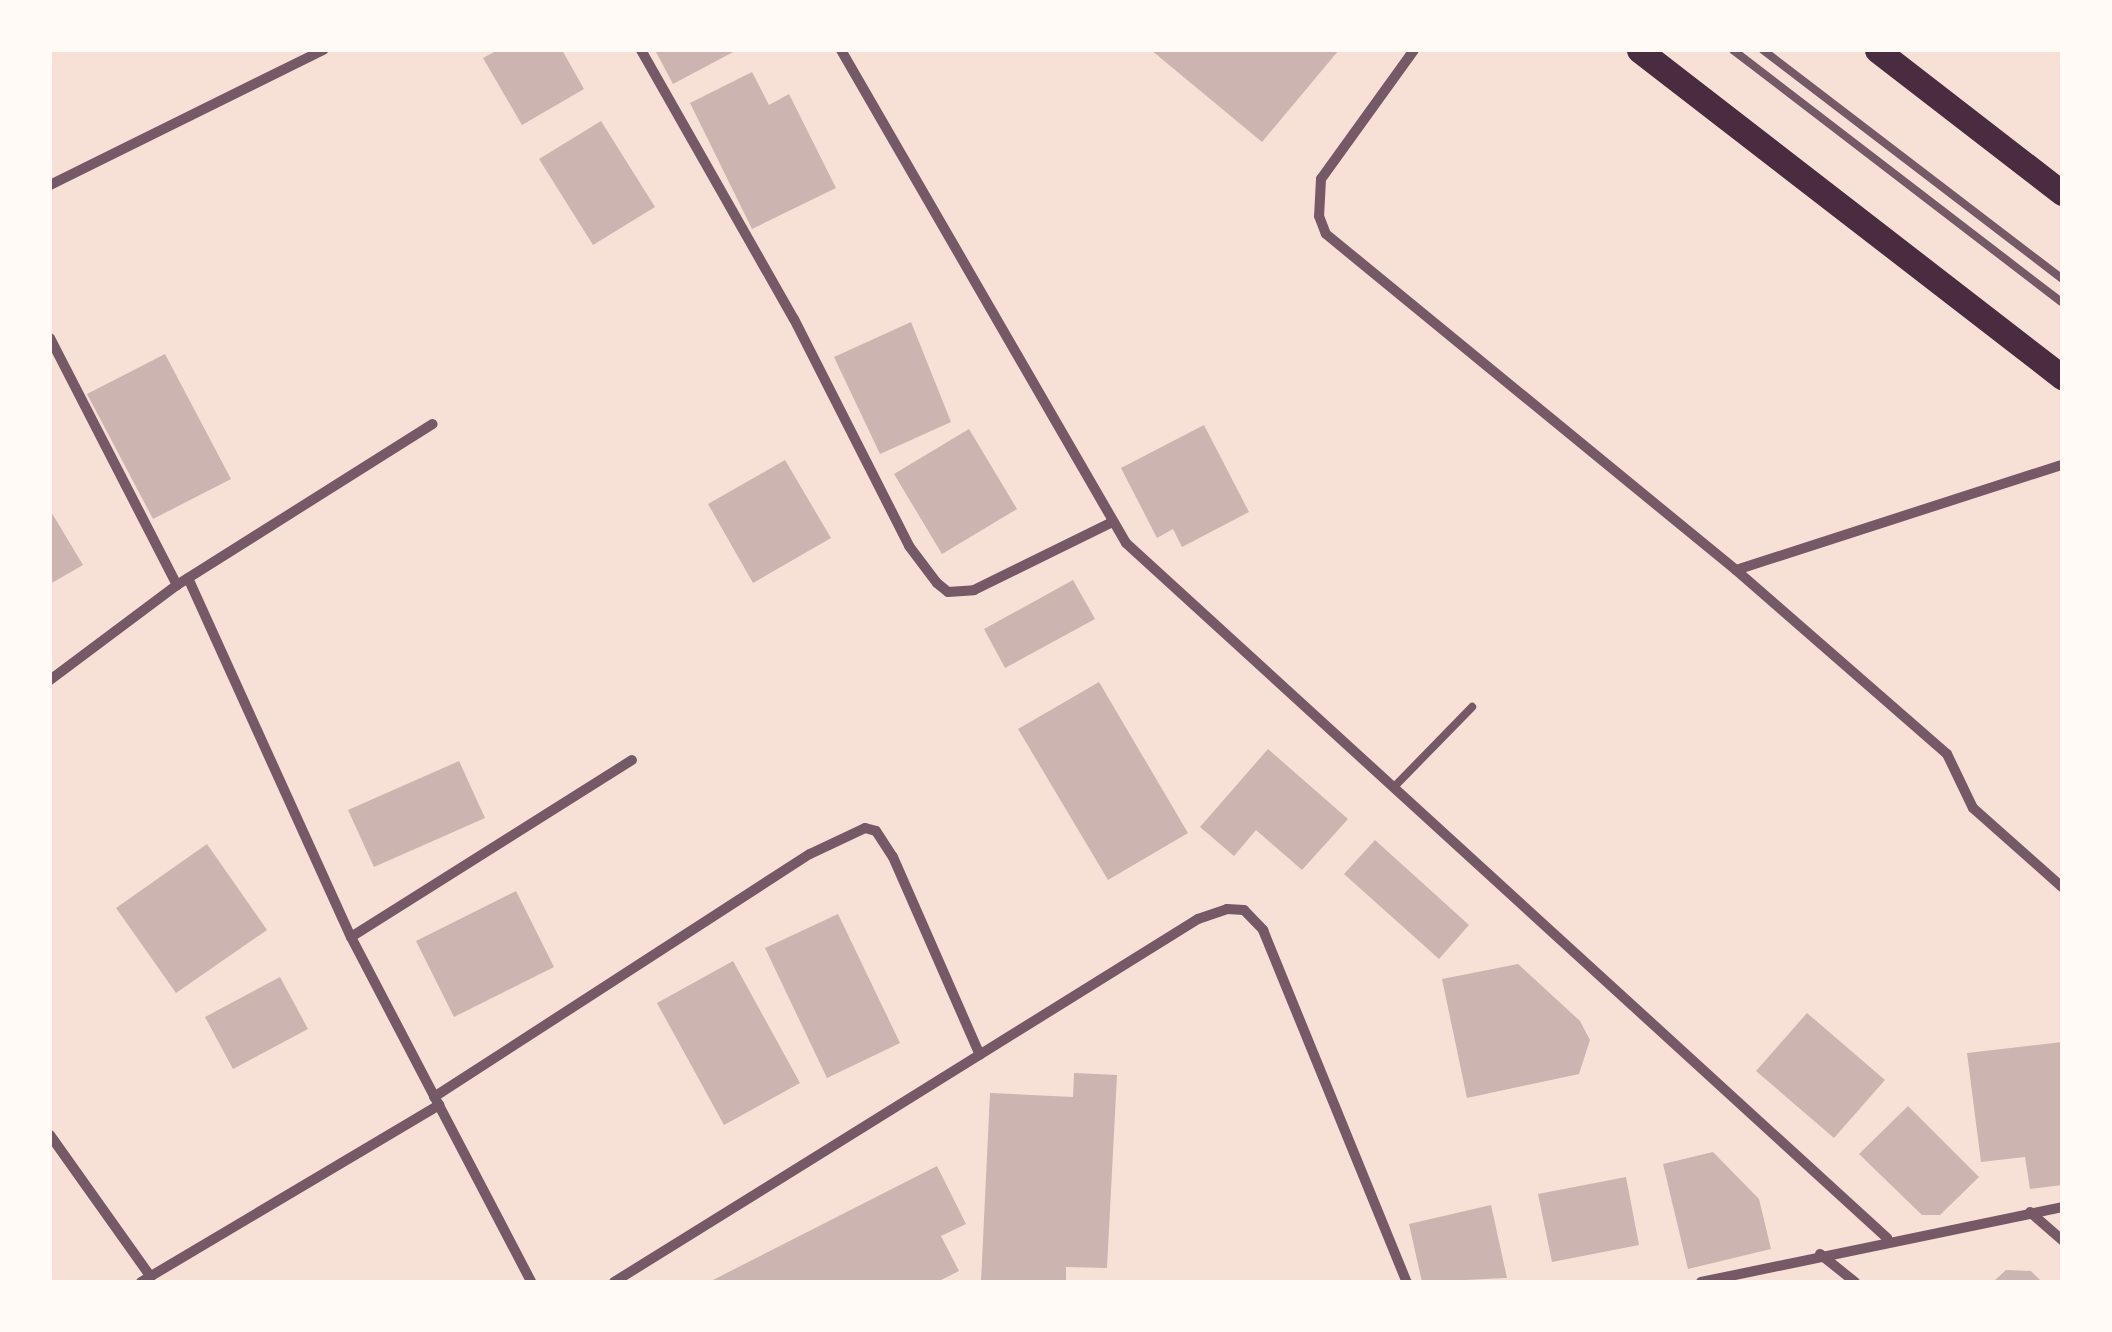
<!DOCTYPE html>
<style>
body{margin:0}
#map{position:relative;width:2112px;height:1332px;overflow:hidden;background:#f7e1d7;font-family:"Noto Sans",sans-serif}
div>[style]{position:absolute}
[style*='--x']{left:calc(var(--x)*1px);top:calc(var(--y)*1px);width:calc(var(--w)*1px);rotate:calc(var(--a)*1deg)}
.building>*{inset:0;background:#ccb4b1}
.service>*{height:8px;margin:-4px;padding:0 4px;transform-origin:4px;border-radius:4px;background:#755966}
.minor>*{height:10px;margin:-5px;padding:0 5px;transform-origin:5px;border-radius:5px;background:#755966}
.primary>*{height:25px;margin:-12.5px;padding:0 12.5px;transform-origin:12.5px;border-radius:12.5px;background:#4a2c40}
span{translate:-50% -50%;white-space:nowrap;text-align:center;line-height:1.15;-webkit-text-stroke:8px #fffaf5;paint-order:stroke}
.frame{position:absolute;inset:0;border:52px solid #fffaf5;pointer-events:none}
</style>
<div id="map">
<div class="building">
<div style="clip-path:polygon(498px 50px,562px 50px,584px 89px,522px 125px,483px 58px)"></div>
<div style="clip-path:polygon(655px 50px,737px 50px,673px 84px)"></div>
<div style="clip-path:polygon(1151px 50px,1339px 50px,1262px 142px)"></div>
<div style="clip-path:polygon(752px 72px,769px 105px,789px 94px,836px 188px,752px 229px,690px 103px)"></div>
<div style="clip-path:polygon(601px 121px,655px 207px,593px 245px,539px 159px)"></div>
<div style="clip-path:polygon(911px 322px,951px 422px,880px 454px,834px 357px)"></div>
<div style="clip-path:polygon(165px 354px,231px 479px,153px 519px,87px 394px)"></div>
<div style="clip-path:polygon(1204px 425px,1249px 512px,1182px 547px,1173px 529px,1157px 538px,1121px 468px)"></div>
<div style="clip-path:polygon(969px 429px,1017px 509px,942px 554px,894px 474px)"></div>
<div style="clip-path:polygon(785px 460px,831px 538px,753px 583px,708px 504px)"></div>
<div style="clip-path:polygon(50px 510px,83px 565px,50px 584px)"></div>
<div style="clip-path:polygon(1073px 580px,1095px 619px,1005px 668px,984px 629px)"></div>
<div style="clip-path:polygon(1099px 682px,1188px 833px,1108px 880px,1018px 729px)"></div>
<div style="clip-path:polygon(1268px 749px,1348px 819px,1302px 870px,1256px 830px,1234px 856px,1200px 827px)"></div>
<div style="clip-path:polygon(459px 761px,485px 818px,374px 867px,348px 810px)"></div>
<div style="clip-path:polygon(1375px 840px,1469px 925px,1439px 959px,1344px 874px)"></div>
<div style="clip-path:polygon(207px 844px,267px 930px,176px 993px,116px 908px)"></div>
<div style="clip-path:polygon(516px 891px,554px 967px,454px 1017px,416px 941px)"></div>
<div style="clip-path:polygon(838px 914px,900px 1043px,827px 1078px,765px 948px)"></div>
<div style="clip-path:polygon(733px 961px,800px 1083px,724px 1125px,657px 1003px)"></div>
<div style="clip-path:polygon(1518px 964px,1580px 1021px,1590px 1040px,1579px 1074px,1467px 1098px,1442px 979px)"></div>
<div style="clip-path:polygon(280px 977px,308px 1029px,233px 1069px,205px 1017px)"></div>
<div style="clip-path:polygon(1807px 1013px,1885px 1080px,1834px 1138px,1756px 1071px)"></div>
<div style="clip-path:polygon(2062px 1042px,2062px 1185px,2030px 1189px,2025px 1157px,1981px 1162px,1967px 1053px)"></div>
<div style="clip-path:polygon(1074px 1073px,1117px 1075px,1107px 1268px,1066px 1267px,1066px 1282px,981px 1282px,990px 1093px,1073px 1097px)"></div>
<div style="clip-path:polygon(1908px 1106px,1979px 1177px,1940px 1215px,1922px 1215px,1859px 1154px)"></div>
<div style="clip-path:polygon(1713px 1152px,1759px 1199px,1771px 1249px,1688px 1269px,1663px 1164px)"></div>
<div style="clip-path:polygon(937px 1166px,966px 1224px,941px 1236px,959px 1271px,937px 1282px,709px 1282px)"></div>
<div style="clip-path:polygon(1626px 1177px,1639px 1245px,1552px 1262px,1538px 1194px)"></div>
<div style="clip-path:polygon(1491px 1205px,1507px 1278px,1422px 1282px,1409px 1224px)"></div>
<div style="clip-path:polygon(2006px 1270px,2031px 1271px,2042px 1282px,1993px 1282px)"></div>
</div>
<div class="service">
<div style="--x:1733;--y:50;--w:414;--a:37.5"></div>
<div style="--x:1763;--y:50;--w:377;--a:37.4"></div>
<div style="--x:1394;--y:787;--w:112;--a:-45.7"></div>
</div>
<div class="minor">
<div style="--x:641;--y:50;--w:309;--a:60.4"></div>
<div style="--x:794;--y:319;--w:254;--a:63.1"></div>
<div style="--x:909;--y:546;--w:46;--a:52.9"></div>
<div style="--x:937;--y:583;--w:14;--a:39"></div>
<div style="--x:948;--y:592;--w:26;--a:-4"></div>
<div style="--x:974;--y:590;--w:152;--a:-26.2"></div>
<div style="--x:841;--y:50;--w:569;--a:59.97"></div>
<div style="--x:1126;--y:543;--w:1031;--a:42.4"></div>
<div style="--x:1414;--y:50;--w:159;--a:125.8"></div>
<div style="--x:1321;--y:179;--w:37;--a:93"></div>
<div style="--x:1319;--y:216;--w:19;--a:69"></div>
<div style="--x:1326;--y:234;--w:530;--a:39.34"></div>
<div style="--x:1736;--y:570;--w:280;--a:41.1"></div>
<div style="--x:1947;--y:754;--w:60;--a:64.3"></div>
<div style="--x:1973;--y:808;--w:119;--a:41.6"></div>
<div style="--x:50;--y:185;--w:305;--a:-26.3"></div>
<div style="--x:50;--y:338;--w:278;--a:62.8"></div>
<div style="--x:1736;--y:570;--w:342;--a:-17.9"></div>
<div style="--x:188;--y:578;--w:394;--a:65.6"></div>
<div style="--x:351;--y:937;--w:389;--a:62.4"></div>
<div style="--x:50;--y:680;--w:159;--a:-36.8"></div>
<div style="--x:177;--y:585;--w:302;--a:-32.2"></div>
<div style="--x:351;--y:937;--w:332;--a:-32.2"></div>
<div style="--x:434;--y:1097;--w:448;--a:-32.9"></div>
<div style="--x:810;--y:854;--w:61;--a:-25.3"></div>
<div style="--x:865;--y:828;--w:11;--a:15"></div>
<div style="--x:876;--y:831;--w:31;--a:57"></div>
<div style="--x:893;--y:857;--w:216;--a:66.3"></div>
<div style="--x:50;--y:1135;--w:174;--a:54.6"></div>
<div style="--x:2030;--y:1212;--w:43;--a:41.2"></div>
<div style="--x:1820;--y:1254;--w:45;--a:38.7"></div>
<div style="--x:141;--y:1282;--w:347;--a:-30.7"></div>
<div style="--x:614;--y:1282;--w:688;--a:-31.86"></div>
<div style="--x:1198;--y:919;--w:31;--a:-19"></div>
<div style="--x:1227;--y:909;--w:17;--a:3"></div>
<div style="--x:1244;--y:910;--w:28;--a:46"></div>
<div style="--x:1263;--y:930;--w:380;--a:67.8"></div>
<div style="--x:1701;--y:1282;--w:369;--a:-11.7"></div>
</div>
<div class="primary">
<div style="--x:1639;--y:50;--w:535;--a:37.71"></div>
<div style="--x:1877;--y:50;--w:234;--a:37.7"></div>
</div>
<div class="frame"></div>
</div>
